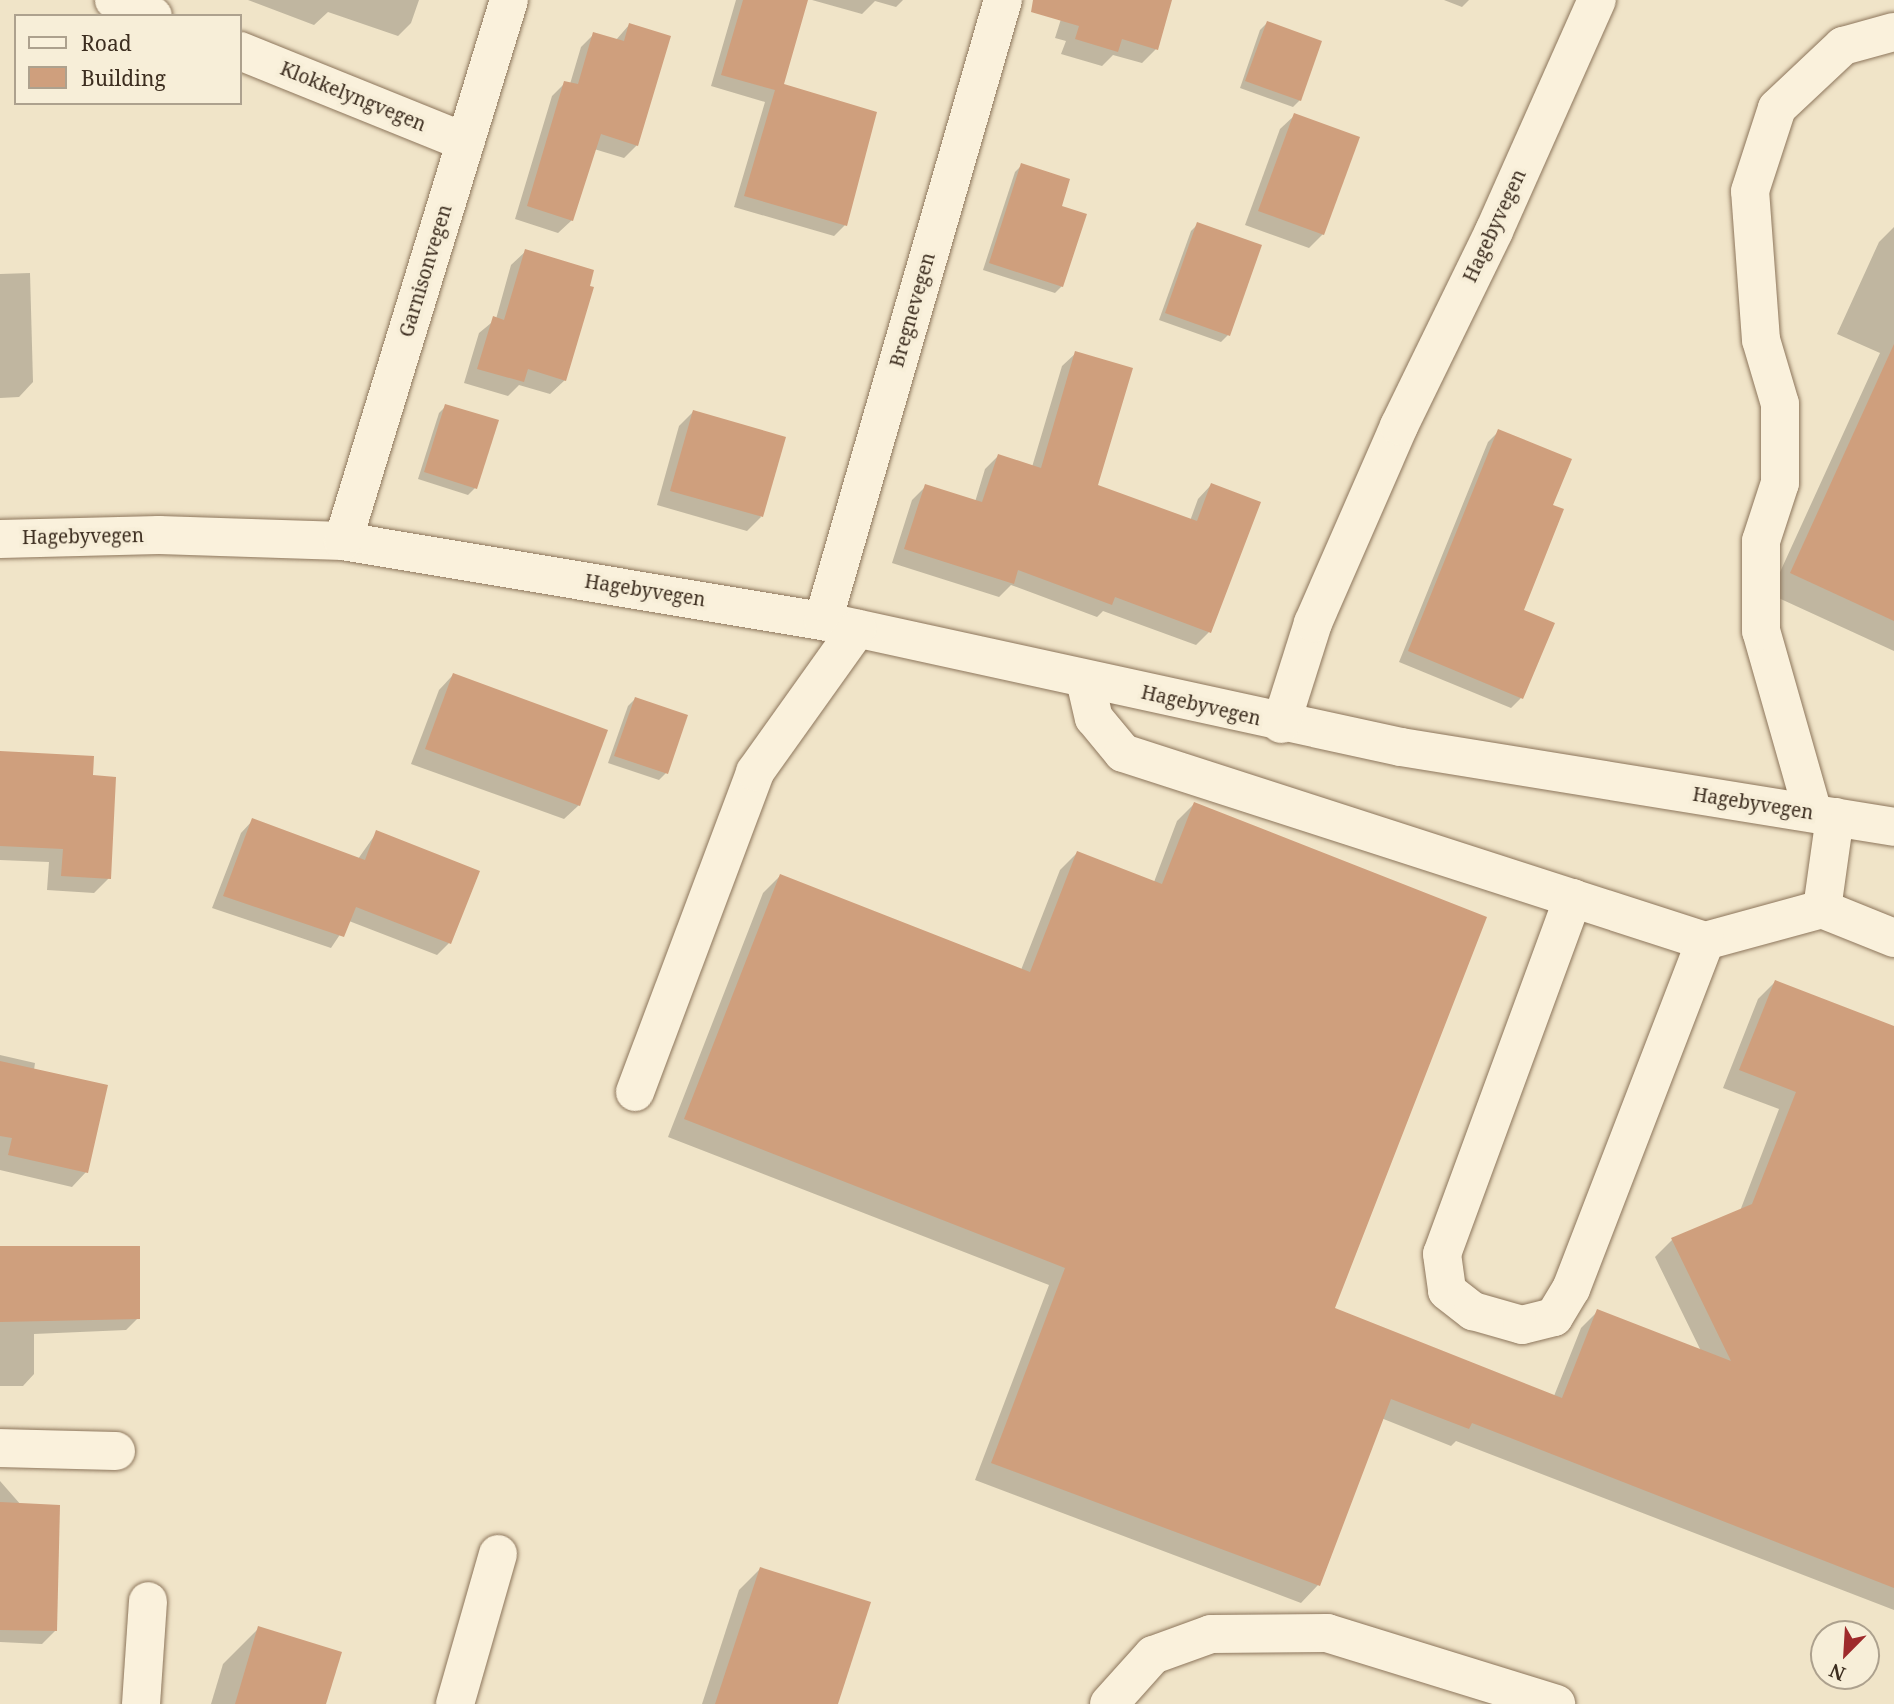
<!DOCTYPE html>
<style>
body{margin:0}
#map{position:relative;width:1894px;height:1704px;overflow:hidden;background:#f0e4c8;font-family:"Noto Serif",serif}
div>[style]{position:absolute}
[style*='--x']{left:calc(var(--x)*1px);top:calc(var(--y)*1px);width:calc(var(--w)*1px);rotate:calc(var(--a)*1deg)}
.shadow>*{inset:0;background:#0003}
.building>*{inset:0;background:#cf9f7d}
.roads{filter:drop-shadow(0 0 2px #8d765c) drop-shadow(0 0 2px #8d765c)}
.minor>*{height:38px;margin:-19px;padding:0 19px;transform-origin:19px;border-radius:19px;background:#faf1dc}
span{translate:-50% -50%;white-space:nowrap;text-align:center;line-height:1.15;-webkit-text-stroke:7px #f7eed8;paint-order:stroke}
.street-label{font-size:19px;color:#3d2e20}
.legend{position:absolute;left:14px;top:14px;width:228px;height:91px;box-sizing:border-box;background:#f7eed8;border:2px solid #ada18e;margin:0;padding:9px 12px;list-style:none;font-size:21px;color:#3d2e20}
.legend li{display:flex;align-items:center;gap:14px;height:35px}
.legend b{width:35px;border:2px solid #ada18e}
.north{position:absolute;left:1810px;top:1620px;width:70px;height:70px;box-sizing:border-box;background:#f7eed8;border:2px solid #ada18e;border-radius:50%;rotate:204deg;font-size:19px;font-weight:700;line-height:28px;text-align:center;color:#3d2e20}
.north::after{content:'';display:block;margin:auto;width:24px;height:32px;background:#9e2a2b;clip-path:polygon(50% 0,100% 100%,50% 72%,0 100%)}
</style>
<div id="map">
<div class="shadow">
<div style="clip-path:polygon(248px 0,419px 0,411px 23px,398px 36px,328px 12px,314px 25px)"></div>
<div style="clip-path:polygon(736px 0,806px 0,782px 85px,845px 225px,834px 236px,734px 207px,765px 102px,711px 86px)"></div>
<div style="clip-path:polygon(812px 0,903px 0,896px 7px,875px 1px,862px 14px)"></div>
<div style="clip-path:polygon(1067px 0,1171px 0,1156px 49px,1142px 63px,1113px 55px,1102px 66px,1061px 54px,1066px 41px,1055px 38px)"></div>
<div style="clip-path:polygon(1444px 0,1469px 0,1462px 7px)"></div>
<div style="clip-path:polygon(1267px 23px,1300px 100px,1293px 107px,1240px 88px,1260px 30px)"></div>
<div style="clip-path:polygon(629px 25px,637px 145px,624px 158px,594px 149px,572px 220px,558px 233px,515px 219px,552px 96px,565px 83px,570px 84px,581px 47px,594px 34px,616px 40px)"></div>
<div style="clip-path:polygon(1295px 115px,1323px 234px,1309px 248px,1245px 225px,1280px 129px)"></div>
<div style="clip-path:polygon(1022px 165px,1059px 207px,1062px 286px,1055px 293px,983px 270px,1015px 172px)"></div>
<div style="clip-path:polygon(1198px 224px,1260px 246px,1228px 335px,1221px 342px,1159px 320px,1191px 231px)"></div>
<div style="clip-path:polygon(1894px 227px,1894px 651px,1770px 594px,1880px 353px,1837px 334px,1879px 242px)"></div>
<div style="clip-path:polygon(526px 251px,565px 380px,550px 394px,519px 385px,508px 396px,464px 383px,479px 333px,496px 319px,511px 265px)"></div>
<div style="clip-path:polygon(30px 273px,33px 382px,19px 397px,0 398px,0 274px)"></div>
<div style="clip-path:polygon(1076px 353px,1096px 486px,1190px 521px,1198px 499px,1211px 485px,1209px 632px,1196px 645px,1103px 611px,1097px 617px,1011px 585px,999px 597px,892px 563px,912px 500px,926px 486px,975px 502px,985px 469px,998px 456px,1032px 467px,1062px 366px)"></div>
<div style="clip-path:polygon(446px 406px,475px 488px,468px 495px,418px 479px,439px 413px)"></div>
<div style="clip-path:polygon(693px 412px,761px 517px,747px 531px,657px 505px,679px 426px)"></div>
<div style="clip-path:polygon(1499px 431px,1551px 506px,1521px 611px,1521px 698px,1511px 708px,1399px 662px,1488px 442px)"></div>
<div style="clip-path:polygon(453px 675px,579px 805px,564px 819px,411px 764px,439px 690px)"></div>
<div style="clip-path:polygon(635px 699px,666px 773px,659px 780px,608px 763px,628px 706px)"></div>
<div style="clip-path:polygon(0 753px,91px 777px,109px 878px,94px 893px,47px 890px,49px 862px,0 860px)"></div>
<div style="clip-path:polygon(1194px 804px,1333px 1309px,1554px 1396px,1581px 1328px,1598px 1311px,1701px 1351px,1655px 1257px,1672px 1240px,1740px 1211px,1779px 1109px,1723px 1088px,1758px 999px,1775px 982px,1894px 1028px,1894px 1610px,1456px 1441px,1451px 1446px,1381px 1418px,1318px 1585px,1301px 1603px,975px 1480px,1049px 1285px,668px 1137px,763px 893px,780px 876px,1021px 970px,1060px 870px,1077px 853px,1154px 882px,1177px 821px)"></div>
<div style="clip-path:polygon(253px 820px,358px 859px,377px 832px,449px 943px,437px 955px,349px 921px,331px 948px,212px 908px,241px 833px)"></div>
<div style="clip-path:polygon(0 1055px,35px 1063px,34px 1070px,86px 1172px,72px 1187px,0 1170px)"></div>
<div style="clip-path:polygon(0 1248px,138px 1318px,126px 1330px,34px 1334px,34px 1374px,23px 1386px,0 1386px)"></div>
<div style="clip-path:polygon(0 1481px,21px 1505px,55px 1631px,42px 1644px,0 1642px)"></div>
<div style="clip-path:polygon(760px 1569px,836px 1704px,702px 1704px,739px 1590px)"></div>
<div style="clip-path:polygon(259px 1628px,324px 1704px,211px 1704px,223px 1664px)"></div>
</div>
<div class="building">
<div style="clip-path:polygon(743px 0,808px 0,784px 84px,877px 112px,847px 226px,744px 196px,775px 90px,721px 75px)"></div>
<div style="clip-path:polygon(1033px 0,1172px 0,1158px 50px,1122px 39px,1118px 52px,1075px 39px,1079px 26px,1031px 12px)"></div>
<div style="clip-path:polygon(1267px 21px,1322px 41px,1301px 101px,1245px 81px)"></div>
<div style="clip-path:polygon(629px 23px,671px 36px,638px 146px,601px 134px,573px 221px,527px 206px,564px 81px,578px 84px,593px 32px,624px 41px)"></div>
<div style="clip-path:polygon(1294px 113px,1360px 137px,1324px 235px,1258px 211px)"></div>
<div style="clip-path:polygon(1021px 163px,1070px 179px,1062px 206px,1087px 214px,1063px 287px,989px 263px)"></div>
<div style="clip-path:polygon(1197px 222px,1262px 245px,1230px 336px,1165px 313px)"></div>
<div style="clip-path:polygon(525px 249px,594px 270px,590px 286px,594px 287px,566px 381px,528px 369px,524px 382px,477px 369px,493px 316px,504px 320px)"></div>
<div style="clip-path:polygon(1894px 344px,1894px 621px,1790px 573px)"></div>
<div style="clip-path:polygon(1075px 351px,1133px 368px,1098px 485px,1197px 521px,1211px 483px,1261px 502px,1211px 633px,1115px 597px,1112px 605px,1018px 570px,1014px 584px,904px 549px,925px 484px,982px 502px,998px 454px,1041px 468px)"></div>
<div style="clip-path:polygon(445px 404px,499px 420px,477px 489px,424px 472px)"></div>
<div style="clip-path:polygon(693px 410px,786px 437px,763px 517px,670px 491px)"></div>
<div style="clip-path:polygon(1498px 429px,1572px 459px,1553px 505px,1564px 509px,1524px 610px,1555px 623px,1523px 699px,1408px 651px)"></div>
<div style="clip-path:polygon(453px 673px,608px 730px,580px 806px,425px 749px)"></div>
<div style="clip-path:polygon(635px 697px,688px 715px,668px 774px,614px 756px)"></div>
<div style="clip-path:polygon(0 751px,94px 756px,93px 775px,116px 777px,111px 879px,61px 876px,63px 849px,0 846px)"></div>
<div style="clip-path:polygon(1194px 802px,1487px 917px,1335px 1308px,1562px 1398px,1597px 1309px,1731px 1361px,1671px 1238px,1752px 1204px,1796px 1092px,1739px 1070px,1775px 980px,1894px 1026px,1894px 1588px,1472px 1423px,1469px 1429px,1391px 1399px,1320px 1586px,991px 1463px,1065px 1268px,684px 1119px,780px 874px,1030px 972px,1077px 851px,1162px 884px)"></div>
<div style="clip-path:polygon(252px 818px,365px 860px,376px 830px,480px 871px,451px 944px,356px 907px,344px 937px,223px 896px)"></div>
<div style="clip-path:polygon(0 1061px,108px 1085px,88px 1173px,8px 1155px,12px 1138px,0 1136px)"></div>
<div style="clip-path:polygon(0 1246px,140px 1246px,140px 1319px,0 1322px)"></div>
<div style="clip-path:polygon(0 1502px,60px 1505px,57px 1631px,0 1630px)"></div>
<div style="clip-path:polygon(760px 1567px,871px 1602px,838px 1704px,715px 1704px)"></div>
<div style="clip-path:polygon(258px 1626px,342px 1652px,326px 1704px,235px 1704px)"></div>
</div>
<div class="roads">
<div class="minor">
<div style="--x:114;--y:0;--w:42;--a:22.3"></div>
<div style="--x:240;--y:51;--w:243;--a:22"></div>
<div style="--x:0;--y:539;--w:159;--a:-1.4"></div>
<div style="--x:159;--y:535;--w:184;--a:1.9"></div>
<div style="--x:343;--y:541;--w:487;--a:9.5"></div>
<div style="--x:823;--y:621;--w:592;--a:12.3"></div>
<div style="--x:1401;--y:747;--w:499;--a:9.2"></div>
<div style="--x:343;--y:541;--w:566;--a:-72.94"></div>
<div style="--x:823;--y:621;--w:647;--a:-73.84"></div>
<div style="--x:1085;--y:680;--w:39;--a:77"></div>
<div style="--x:1094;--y:718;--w:45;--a:50.4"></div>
<div style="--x:1123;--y:753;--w:612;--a:17.9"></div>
<div style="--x:1705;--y:941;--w:121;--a:-15.3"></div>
<div style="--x:1822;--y:909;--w:93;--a:-82"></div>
<div style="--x:1281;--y:724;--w:106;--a:-72.4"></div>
<div style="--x:1313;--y:623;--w:215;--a:-66.4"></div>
<div style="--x:1399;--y:426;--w:217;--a:-64"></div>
<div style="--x:1494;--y:231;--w:253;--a:-66"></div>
<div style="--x:1813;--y:813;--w:189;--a:-105.9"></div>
<div style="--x:1761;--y:631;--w:90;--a:-90"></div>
<div style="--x:1761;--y:541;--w:61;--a:-71.9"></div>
<div style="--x:1780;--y:483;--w:79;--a:-90"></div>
<div style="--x:1780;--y:404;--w:67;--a:-106.5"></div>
<div style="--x:1761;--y:340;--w:149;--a:-94.2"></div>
<div style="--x:1750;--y:191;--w:87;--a:-72"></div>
<div style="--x:1777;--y:108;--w:91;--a:-43.2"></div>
<div style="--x:1843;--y:46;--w:53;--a:-15.4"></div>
<div style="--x:1573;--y:898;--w:379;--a:110.2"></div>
<div style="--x:1442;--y:1254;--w:37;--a:82"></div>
<div style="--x:1447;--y:1291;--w:33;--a:38"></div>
<div style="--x:1473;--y:1311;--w:51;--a:15.9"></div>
<div style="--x:1522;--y:1325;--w:33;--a:-14"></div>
<div style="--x:1554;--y:1317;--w:33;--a:-59"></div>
<div style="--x:1571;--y:1289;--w:373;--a:-68.9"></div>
<div style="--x:1822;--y:909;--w:78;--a:21.9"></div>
<div style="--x:635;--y:1092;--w:342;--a:-69.4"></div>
<div style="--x:755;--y:772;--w:176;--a:-54.5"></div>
<div style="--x:0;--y:1448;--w:116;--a:1.5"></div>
<div style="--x:141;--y:1704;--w:103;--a:-86.1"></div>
<div style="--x:455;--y:1704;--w:156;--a:-74"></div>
<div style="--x:1109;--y:1704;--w:66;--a:-48.1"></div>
<div style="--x:1153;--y:1655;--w:62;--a:-19.9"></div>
<div style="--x:1211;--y:1634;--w:116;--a:-0.5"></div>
<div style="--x:1327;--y:1633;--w:240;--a:17.2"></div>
</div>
</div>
<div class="street-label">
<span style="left:353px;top:97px;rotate:22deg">Klokkelyngvegen</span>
<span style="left:1495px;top:226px;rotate:-65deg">Hagebyvegen</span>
<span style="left:426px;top:271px;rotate:-73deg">Garnisonvegen</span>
<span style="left:913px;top:310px;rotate:-74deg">Bregnevegen</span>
<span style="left:83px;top:537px;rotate:-1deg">Hagebyvegen</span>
<span style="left:645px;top:591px;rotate:9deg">Hagebyvegen</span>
<span style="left:1201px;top:706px;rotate:13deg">Hagebyvegen</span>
<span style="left:1753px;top:804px;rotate:9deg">Hagebyvegen</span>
</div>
<ul class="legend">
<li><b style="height:9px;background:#faf1dc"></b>Road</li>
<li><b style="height:19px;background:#cf9f7d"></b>Building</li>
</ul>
<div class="north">N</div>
</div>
